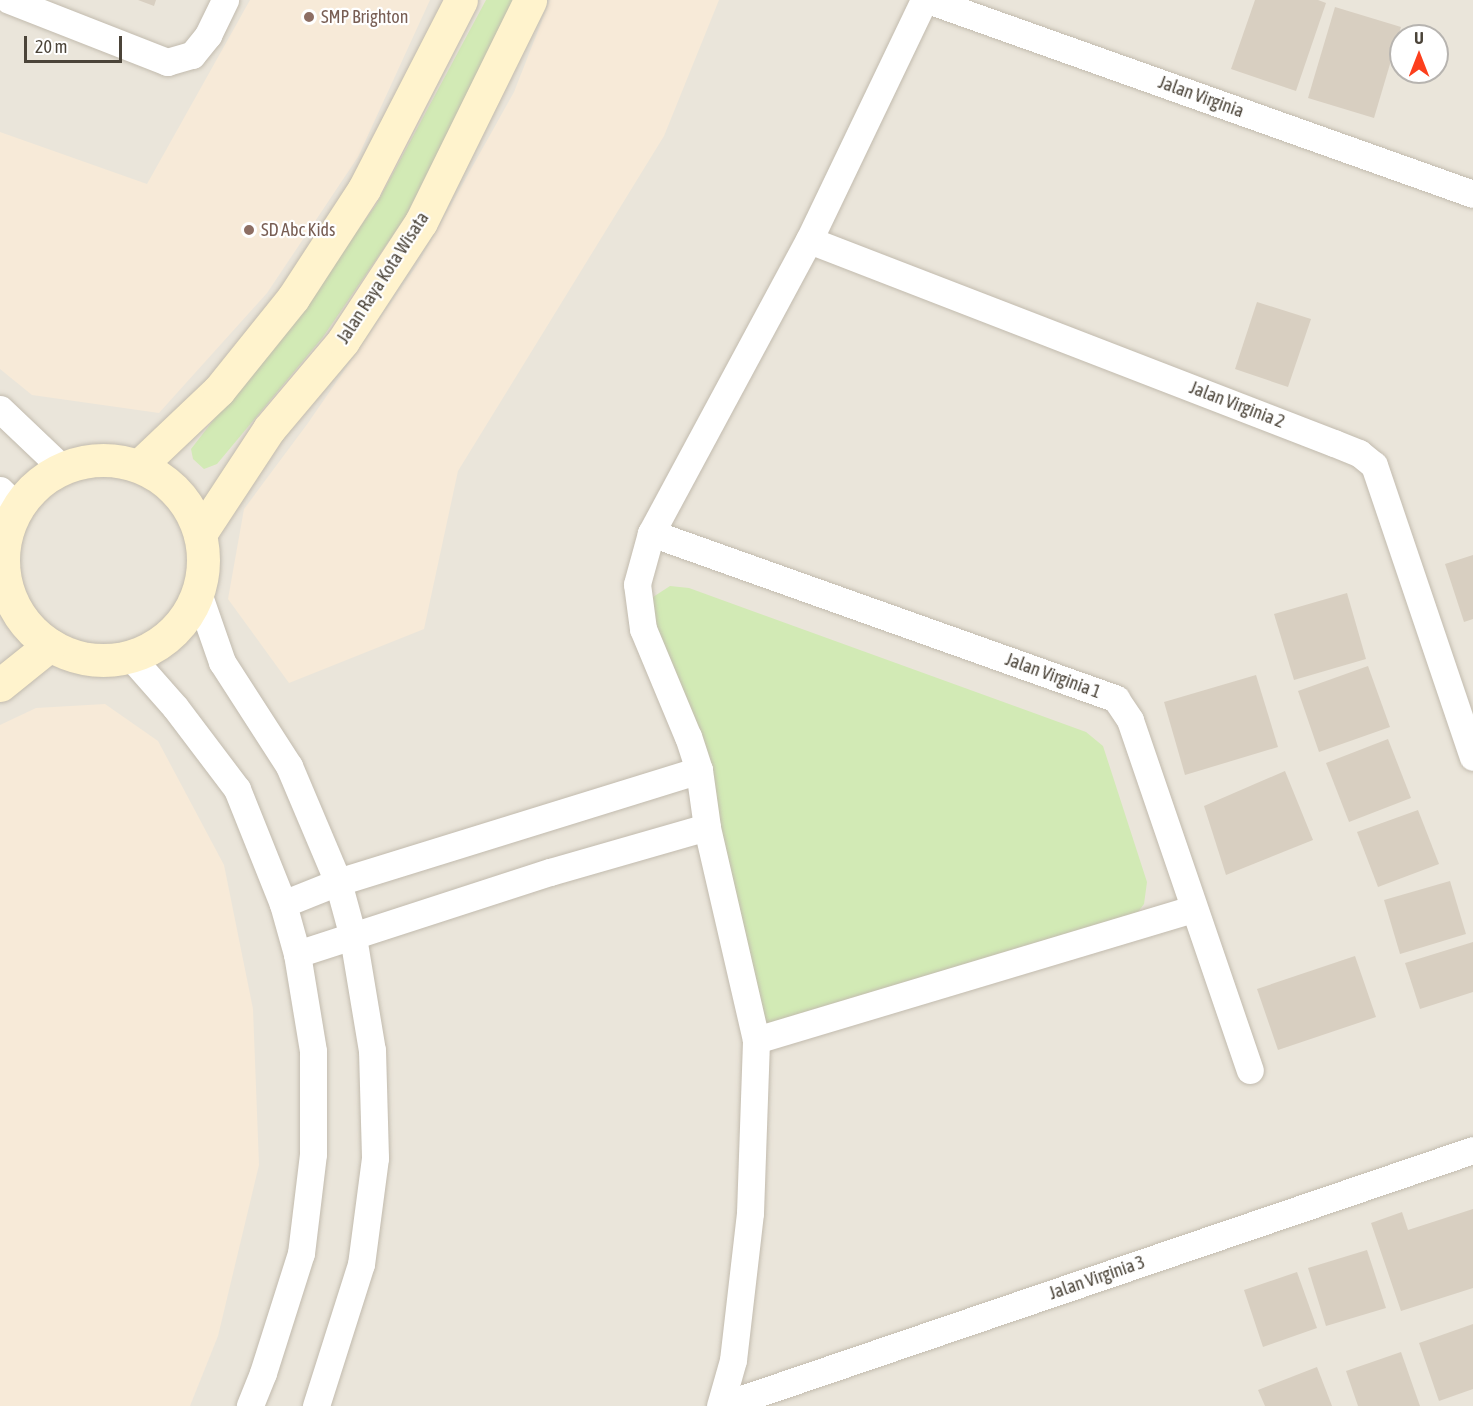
<!DOCTYPE html>
<style>
body{margin:0}
#map{position:relative;width:1473px;height:1406px;overflow:hidden;background:#f6f3ec;font-family:"Asap Condensed",sans-serif}
div>[style]{position:absolute}
[style*='--x']{left:calc(var(--x)*1px);top:calc(var(--y)*1px);width:calc(var(--w)*1px);rotate:calc(var(--a)*1deg)}
.residential>*{inset:0;background:#eae5da}
.commercial>*{inset:0;background:#f7ead8}
.green>*{inset:0;background:#d2eab5}
.building>*{inset:0;background:#d8cfc1}
.roads{filter:drop-shadow(0 0 2px #c2bbae) drop-shadow(0 0 2px #c2bbae)}
.street>*{height:27px;margin:-13.5px;padding:0 13.5px;transform-origin:13.5px;border-radius:13.5px;background:#fff}
.secondary>*{height:33px;margin:-16.5px;padding:0 16.5px;transform-origin:16.5px;border-radius:16.5px;background:#fff3cd}
.secondary>.ring{margin:-16.5px;padding:0;box-sizing:content-box;background:none;border:33px solid #fff3cd;border-radius:50%}
.dots>*{width:16px;height:16px;translate:-50% -50%;box-sizing:border-box;border:3px solid #fff;border-radius:50%}
span{translate:-50% -50%;white-space:nowrap;text-align:center;line-height:1.15;-webkit-text-stroke:4.5px #fff;paint-order:stroke}
.education-label{font-size:18px;color:#785e54}
.left{translate:0 -50%;text-align:left}
.street-label{font-size:18px;color:#4b4439}
.north{position:absolute;left:1389px;top:24px;width:60px;height:60px;box-sizing:border-box;background:#fff;border:2px solid #b7b4b0;border-radius:50%;rotate:0deg;font-size:16px;font-weight:700;line-height:24px;text-align:center;color:#4b4439}
.north::after{content:'';display:block;margin:auto;width:21px;height:27px;background:#fc3f1d;clip-path:polygon(50% 0,100% 100%,50% 72%,0 100%)}
.scale{position:absolute;left:24px;top:36px;width:98px;height:27px;box-sizing:border-box;border:3px solid #4b4439;border-top:0;padding-left:8px;font-size:18px;line-height:21px;white-space:nowrap;color:#4b4439;-webkit-text-stroke:4px #fff;paint-order:stroke}
</style>
<div id="map">
<div class="residential">
<div style="clip-path:polygon(evenodd,0 0,1473px 0,1473px 1406px,0 1406px,0 0,1401px 36px,1437px 36px,1437px 72px,1401px 72px,1401px 36px)"></div>
</div>
<div class="commercial">
<div style="clip-path:polygon(250px 0,430px 0,358px 157px,267px 293px,159px 413px,32px 395px,0 369px,0 132px,147px 184px)"></div>
<div style="clip-path:polygon(550px 0,719px 0,664px 136px,458px 471px,424px 629px,289px 683px,228px 599px,244px 509px,308px 423px,419px 262px,514px 92px)"></div>
<div style="clip-path:polygon(105px 704px,158px 741px,224px 865px,253px 1009px,259px 1165px,218px 1336px,190px 1406px,0 1406px,0 725px,36px 708px)"></div>
</div>
<div class="green">
<div style="clip-path:polygon(486px 0,514px 0,406px 216px,323px 337px,217px 464px,204px 469px,193px 459px,191px 449px,289px 323px,376px 205px)"></div>
<div style="clip-path:polygon(670px 586px,689px 588px,1086px 732px,1103px 746px,1147px 882px,1144px 904px,1132px 920px,761px 1029px,742px 937px,643px 624px,650px 599px)"></div>
</div>
<div class="building">
<div style="clip-path:polygon(138px 0,156px 0,154px 6px)"></div>
<div style="clip-path:polygon(1255px 0,1318px 0,1326px 3px,1296px 91px,1231px 69px)"></div>
<div style="clip-path:polygon(1335px 7px,1401px 27px,1374px 118px,1308px 98px)"></div>
<div style="clip-path:polygon(1257px 302px,1311px 319px,1288px 387px,1235px 369px)"></div>
<div style="clip-path:polygon(1473px 555px,1473px 619px,1464px 622px,1445px 564px)"></div>
<div style="clip-path:polygon(1347px 593px,1366px 659px,1294px 680px,1274px 614px)"></div>
<div style="clip-path:polygon(1368px 666px,1390px 727px,1319px 752px,1298px 691px)"></div>
<div style="clip-path:polygon(1256px 675px,1278px 747px,1185px 775px,1164px 702px)"></div>
<div style="clip-path:polygon(1388px 739px,1411px 798px,1349px 822px,1326px 763px)"></div>
<div style="clip-path:polygon(1285px 771px,1313px 840px,1226px 875px,1204px 806px)"></div>
<div style="clip-path:polygon(1418px 810px,1439px 864px,1378px 887px,1357px 832px)"></div>
<div style="clip-path:polygon(1450px 881px,1466px 934px,1400px 954px,1384px 900px)"></div>
<div style="clip-path:polygon(1473px 942px,1473px 992px,1420px 1009px,1405px 963px)"></div>
<div style="clip-path:polygon(1355px 956px,1376px 1017px,1278px 1050px,1257px 989px)"></div>
<div style="clip-path:polygon(1473px 1209px,1473px 1288px,1401px 1311px,1371px 1223px,1402px 1212px,1408px 1230px)"></div>
<div style="clip-path:polygon(1367px 1250px,1386px 1308px,1326px 1326px,1308px 1268px)"></div>
<div style="clip-path:polygon(1297px 1272px,1317px 1328px,1263px 1347px,1244px 1290px)"></div>
<div style="clip-path:polygon(1473px 1324px,1473px 1389px,1439px 1401px,1419px 1343px)"></div>
<div style="clip-path:polygon(1401px 1352px,1420px 1406px,1358px 1406px,1346px 1371px)"></div>
<div style="clip-path:polygon(1317px 1367px,1332px 1406px,1265px 1406px,1258px 1390px)"></div>
</div>
<div class="roads">
<div class="street">
<div style="--x:9;--y:0;--w:170;--a:21.4"></div>
<div style="--x:167;--y:62;--w:26;--a:-16"></div>
<div style="--x:192;--y:55;--w:26;--a:-51"></div>
<div style="--x:208;--y:35;--w:39;--a:-64"></div>
<div style="--x:928;--y:0;--w:578;--a:19.59"></div>
<div style="--x:809;--y:240;--w:563;--a:21.14"></div>
<div style="--x:1334;--y:443;--w:27;--a:22"></div>
<div style="--x:1359;--y:453;--w:19;--a:39"></div>
<div style="--x:1374;--y:465;--w:308;--a:71.3"></div>
<div style="--x:0;--y:409;--w:86;--a:43.6"></div>
<div style="--x:0;--y:490;--w:24;--a:45"></div>
<div style="--x:651;--y:533;--w:494;--a:19.6"></div>
<div style="--x:1116;--y:699;--w:25;--a:56"></div>
<div style="--x:1130;--y:720;--w:370;--a:71.1"></div>
<div style="--x:198;--y:593;--w:73;--a:70.8"></div>
<div style="--x:222;--y:662;--w:124;--a:57.2"></div>
<div style="--x:289;--y:766;--w:126;--a:67.1"></div>
<div style="--x:338;--y:882;--w:57;--a:74.7"></div>
<div style="--x:353;--y:937;--w:115;--a:80.5"></div>
<div style="--x:372;--y:1050;--w:108;--a:88.4"></div>
<div style="--x:375;--y:1158;--w:107;--a:97.5"></div>
<div style="--x:361;--y:1264;--w:149;--a:107.6"></div>
<div style="--x:130;--y:656;--w:68;--a:48.6"></div>
<div style="--x:175;--y:707;--w:103;--a:52.9"></div>
<div style="--x:237;--y:789;--w:124;--a:68.2"></div>
<div style="--x:283;--y:904;--w:52;--a:74.4"></div>
<div style="--x:297;--y:954;--w:98;--a:80.6"></div>
<div style="--x:313;--y:1051;--w:103;--a:90"></div>
<div style="--x:313;--y:1154;--w:100;--a:96.9"></div>
<div style="--x:301;--y:1253;--w:126;--a:107.6"></div>
<div style="--x:263;--y:1373;--w:35;--a:112"></div>
<div style="--x:283;--y:904;--w:59;--a:-21.8"></div>
<div style="--x:338;--y:882;--w:378;--a:-17.2"></div>
<div style="--x:297;--y:954;--w:266;--a:-18"></div>
<div style="--x:550;--y:872;--w:163;--a:-16"></div>
<div style="--x:756;--y:1040;--w:457;--a:-16.7"></div>
<div style="--x:720;--y:1406;--w:48;--a:-74.2"></div>
<div style="--x:733;--y:1360;--w:148;--a:-83.4"></div>
<div style="--x:750;--y:1213;--w:173;--a:-88"></div>
<div style="--x:756;--y:1040;--w:219;--a:-103"></div>
<div style="--x:707;--y:827;--w:58;--a:-98"></div>
<div style="--x:699;--y:770;--w:35;--a:-108"></div>
<div style="--x:688;--y:737;--w:117;--a:-112.6"></div>
<div style="--x:643;--y:629;--w:45;--a:-97.6"></div>
<div style="--x:637;--y:584;--w:53;--a:-74.6"></div>
<div style="--x:651;--y:533;--w:333;--a:-61.7"></div>
<div style="--x:809;--y:240;--w:266;--a:-64.4"></div>
<div style="--x:721;--y:1406;--w:794;--a:-18.8"></div>
</div>
<div class="secondary">
<div class="ring" style="left:3px;top:460px;width:167px;height:167px"></div>
<div style="--x:139;--y:466;--w:110;--a:-43.5"></div>
<div style="--x:219;--y:390;--w:118;--a:-51.2"></div>
<div style="--x:293;--y:298;--w:130;--a:-56.9"></div>
<div style="--x:364;--y:189;--w:212;--a:-62.8"></div>
<div style="--x:200;--y:534;--w:126;--a:-56.7"></div>
<div style="--x:269;--y:429;--w:115;--a:-49.9"></div>
<div style="--x:343;--y:341;--w:142;--a:-56.8"></div>
<div style="--x:421;--y:222;--w:247;--a:-63.8"></div>
<div style="--x:0;--y:685;--w:64;--a:-38.7"></div>
</div>
</div>
<div class="dots">
<div style="left:309px;top:17px;background:#8d6e63"></div>
<div style="left:249px;top:230px;background:#8d6e63"></div>
</div>
<div class="education-label">
<span class="left" style="left:321px;top:17px">SMP Brighton</span>
<span class="left" style="left:261px;top:230px">SD Abc Kids</span>
</div>
<div class="street-label">
<span style="left:1201px;top:97px;rotate:20deg">Jalan Virginia</span>
<span style="left:383px;top:278px;rotate:-57deg">Jalan Raya Kota Wisata</span>
<span style="left:1237px;top:405px;rotate:21deg">Jalan Virginia 2</span>
<span style="left:1053px;top:676px;rotate:20deg">Jalan Virginia 1</span>
<span style="left:1097px;top:1278px;rotate:-19deg">Jalan Virginia 3</span>
</div>
<div class="north">U</div>
<div class="scale">20 m</div>
</div>
